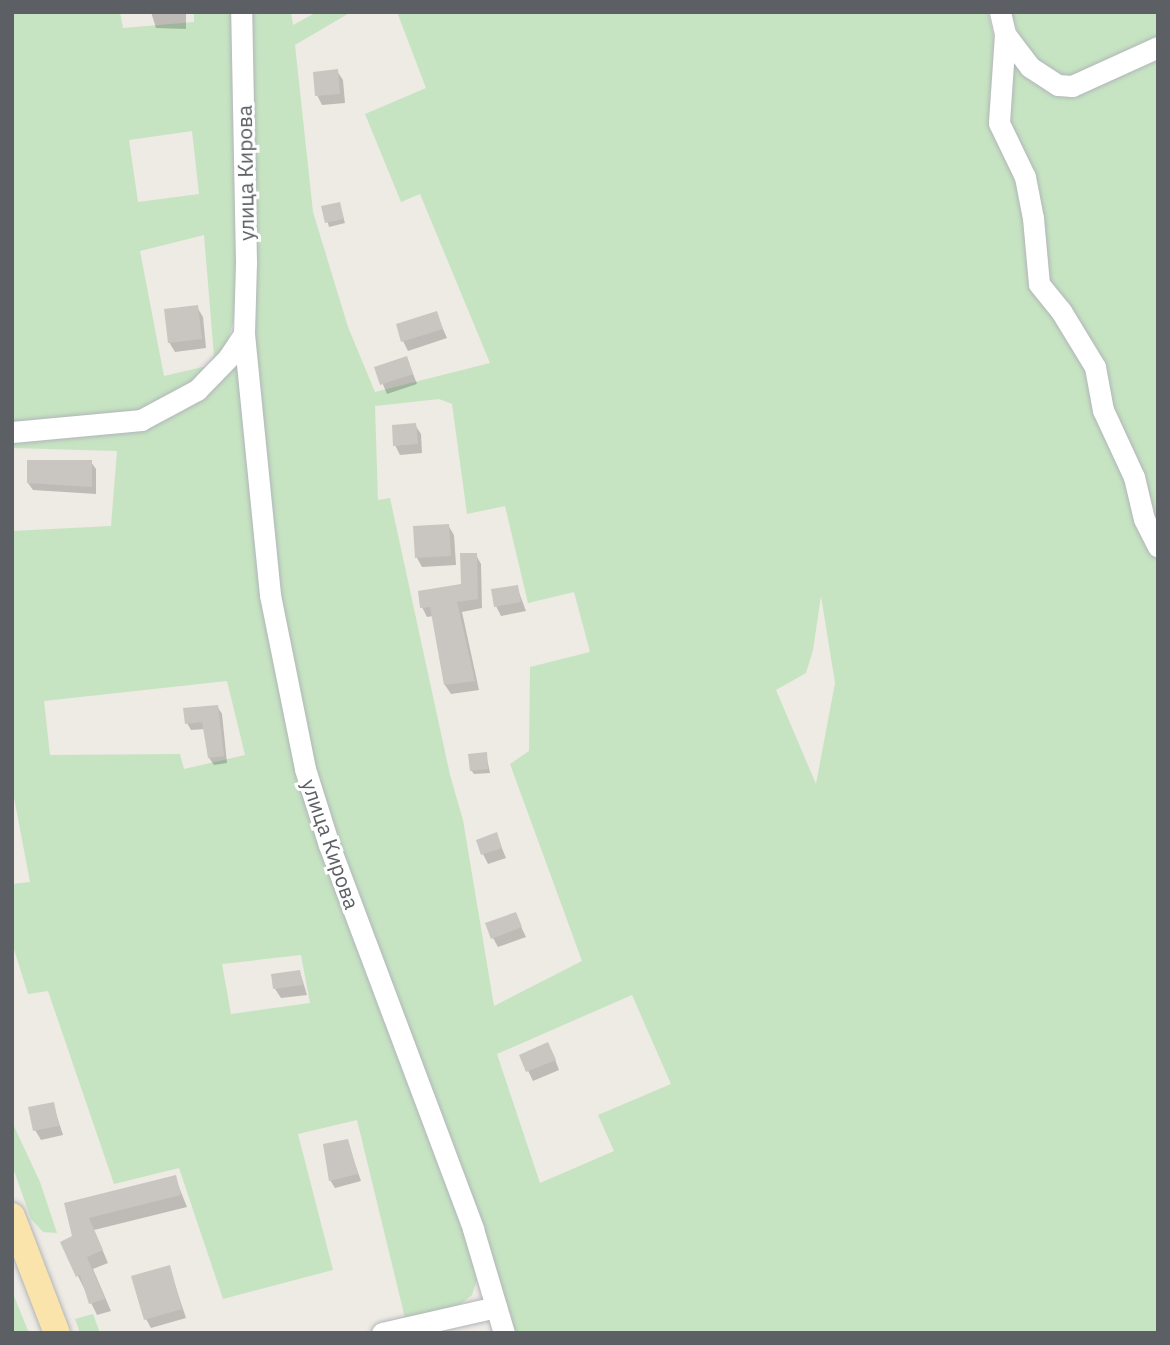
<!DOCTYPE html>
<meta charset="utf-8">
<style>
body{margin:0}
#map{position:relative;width:1170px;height:1345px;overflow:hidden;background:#eeeae4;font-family:"IBM Plex Sans",sans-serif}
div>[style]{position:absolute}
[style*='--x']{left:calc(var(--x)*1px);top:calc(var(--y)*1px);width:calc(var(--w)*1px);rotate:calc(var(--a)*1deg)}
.green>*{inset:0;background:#c6e4c2}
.shadow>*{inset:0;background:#0003}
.building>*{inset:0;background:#c9c5c1}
.roads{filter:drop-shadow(0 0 2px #b1b5b8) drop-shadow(0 0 2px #b1b5b8)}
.minor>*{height:21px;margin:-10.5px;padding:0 10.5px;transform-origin:10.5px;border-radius:10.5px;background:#fff}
.major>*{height:26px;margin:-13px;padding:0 13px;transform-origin:13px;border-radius:13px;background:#fbe4ac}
span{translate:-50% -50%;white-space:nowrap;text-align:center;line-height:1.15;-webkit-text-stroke:6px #fff;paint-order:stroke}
.street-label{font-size:21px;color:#5c6064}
.frame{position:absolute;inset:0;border:14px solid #5c6064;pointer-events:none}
</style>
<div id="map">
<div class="green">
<div style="clip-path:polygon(evenodd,12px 12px,120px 12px,123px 28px,194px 22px,194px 12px,236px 12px,239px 301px,227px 344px,206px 379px,138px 416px,12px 423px,12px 12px,192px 131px,199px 194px,138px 202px,129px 140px,192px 131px,12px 12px,204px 235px,214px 356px,207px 366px,164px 376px,140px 251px,204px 235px)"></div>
<div style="clip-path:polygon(evenodd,248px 12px,291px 12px,293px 25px,317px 12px,351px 12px,295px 45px,313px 212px,348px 327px,375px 392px,490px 363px,420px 194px,401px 202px,365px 114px,426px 88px,397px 12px,988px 12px,998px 56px,1005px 123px,1012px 61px,1046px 85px,1158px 54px,1158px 1333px,512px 1333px,336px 843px,301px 713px,277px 597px,251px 355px,248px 12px,439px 399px,452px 404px,467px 514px,505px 506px,528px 603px,574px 592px,590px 652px,530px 667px,529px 751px,510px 764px,582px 961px,494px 1006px,463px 820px,450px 775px,390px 498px,378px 500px,375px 406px,439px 399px,248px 12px,821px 596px,835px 683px,816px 784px,776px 690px,806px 673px,813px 650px,821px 596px,248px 12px,632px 995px,671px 1084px,598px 1115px,614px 1151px,540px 1183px,497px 1054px,632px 995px)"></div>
<div style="clip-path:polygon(1010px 12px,1158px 12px,1158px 43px,1072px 81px,1030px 61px)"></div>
<div style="clip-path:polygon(evenodd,243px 359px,269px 630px,479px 1273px,472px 1295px,461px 1304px,406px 1322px,357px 1120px,298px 1134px,333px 1270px,223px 1299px,179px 1168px,114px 1184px,48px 991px,28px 994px,12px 943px,12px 884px,30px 882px,12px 787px,12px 531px,111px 526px,117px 451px,12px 448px,12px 440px,82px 436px,145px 427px,180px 413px,209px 392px,243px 359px,227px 681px,245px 755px,184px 769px,180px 754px,50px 755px,44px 701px,227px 681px,243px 359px,301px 955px,310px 1003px,231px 1014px,222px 964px,301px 955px)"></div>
<div style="clip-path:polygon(12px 1122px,40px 1182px,57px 1233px,43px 1232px,31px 1219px,12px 1165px)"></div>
<div style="clip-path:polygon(12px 1291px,29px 1333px,12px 1333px)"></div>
<div style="clip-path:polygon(93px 1314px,100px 1333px,80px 1333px,75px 1319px)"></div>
</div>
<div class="shadow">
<div style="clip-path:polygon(151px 12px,186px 12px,186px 29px,156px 28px)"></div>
<div style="clip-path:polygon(337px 71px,343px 80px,345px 103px,322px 105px,317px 95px)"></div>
<div style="clip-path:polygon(339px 204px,345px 223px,329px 227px,324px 208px)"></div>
<div style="clip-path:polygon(197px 307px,203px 317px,206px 348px,175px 352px,169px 342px)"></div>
<div style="clip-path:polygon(436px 313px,447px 338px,408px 351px,403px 341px)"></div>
<div style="clip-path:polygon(407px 358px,417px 384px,387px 394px,376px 368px)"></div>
<div style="clip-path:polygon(415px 425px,421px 434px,422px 453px,400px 455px,395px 445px)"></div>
<div style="clip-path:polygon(91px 462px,96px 469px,96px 494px,33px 490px,28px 483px)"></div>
<div style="clip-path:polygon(448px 525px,454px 535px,456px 565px,422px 567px,417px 558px)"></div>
<div style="clip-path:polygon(476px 555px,481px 564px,482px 608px,462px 612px,479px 690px,451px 694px,445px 685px,433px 616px,427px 617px,422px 607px,462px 585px)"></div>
<div style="clip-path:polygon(517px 587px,526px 611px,501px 616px,496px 606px)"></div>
<div style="clip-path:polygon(217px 706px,222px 714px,227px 763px,214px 765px,209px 758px,205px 729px,191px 730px,187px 723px)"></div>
<div style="clip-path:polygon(486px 754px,490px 773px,474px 774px,471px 770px)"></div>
<div style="clip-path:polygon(496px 834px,506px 858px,488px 864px,483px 854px)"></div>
<div style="clip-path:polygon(515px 914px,526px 937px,498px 947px,493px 938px)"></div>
<div style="clip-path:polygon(300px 972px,307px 995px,281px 998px,275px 989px)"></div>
<div style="clip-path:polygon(553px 1054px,559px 1070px,533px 1081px,521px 1056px)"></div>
<div style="clip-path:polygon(53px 1104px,63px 1135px,41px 1140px,35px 1130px)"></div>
<div style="clip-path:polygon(347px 1141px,361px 1181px,335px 1188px,330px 1180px)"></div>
<div style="clip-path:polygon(175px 1177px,187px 1207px,94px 1230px,108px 1263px,93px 1269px,111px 1311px,97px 1315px,78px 1276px,74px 1237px,66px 1204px)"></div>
<div style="clip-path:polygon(169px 1267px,186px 1318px,151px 1328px,146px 1319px)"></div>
</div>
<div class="building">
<div style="clip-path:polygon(338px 69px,340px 94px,315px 96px,313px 72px)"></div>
<div style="clip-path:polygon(340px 202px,344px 219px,325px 223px,321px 206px)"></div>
<div style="clip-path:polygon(198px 305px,202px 339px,168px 343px,164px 309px)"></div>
<div style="clip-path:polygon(437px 311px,443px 329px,401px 342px,396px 324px)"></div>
<div style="clip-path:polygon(407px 356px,413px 374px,380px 385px,374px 367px)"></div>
<div style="clip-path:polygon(416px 423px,418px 444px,393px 446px,392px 425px)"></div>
<div style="clip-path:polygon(27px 460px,92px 460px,92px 487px,27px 483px)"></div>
<div style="clip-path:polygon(449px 524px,451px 556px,415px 558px,413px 526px)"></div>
<div style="clip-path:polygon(460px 553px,477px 553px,478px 599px,457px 602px,475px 681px,444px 685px,430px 607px,420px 608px,418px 591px,461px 584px)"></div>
<div style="clip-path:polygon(518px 585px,521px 602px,494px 607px,491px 589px)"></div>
<div style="clip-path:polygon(218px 705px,224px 756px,208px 758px,202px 722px,185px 724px,183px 708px)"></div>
<div style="clip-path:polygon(487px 752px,488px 769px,470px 771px,468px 754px)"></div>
<div style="clip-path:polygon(497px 832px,502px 848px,481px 855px,476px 840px)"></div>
<div style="clip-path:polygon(516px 912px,522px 927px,491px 939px,485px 923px)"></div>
<div style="clip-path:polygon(300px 970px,303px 985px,273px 989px,271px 974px)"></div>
<div style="clip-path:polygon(548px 1042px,556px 1060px,526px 1072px,519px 1055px)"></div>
<div style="clip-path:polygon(54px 1102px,59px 1126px,33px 1131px,28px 1107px)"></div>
<div style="clip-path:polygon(348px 1139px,358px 1174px,329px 1181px,323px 1144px)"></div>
<div style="clip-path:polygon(176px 1175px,181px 1195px,89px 1218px,103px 1250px,87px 1257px,105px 1299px,89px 1304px,80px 1275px,76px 1277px,60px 1242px,72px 1236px,64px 1203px)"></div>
<div style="clip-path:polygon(170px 1265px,182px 1309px,144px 1320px,131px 1276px)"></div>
</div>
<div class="roads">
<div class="minor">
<div style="--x:1000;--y:12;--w:23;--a:77"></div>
<div style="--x:1005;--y:34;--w:89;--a:93.9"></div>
<div style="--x:999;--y:123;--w:60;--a:64.3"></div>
<div style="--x:1025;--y:177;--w:42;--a:79"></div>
<div style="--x:1033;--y:218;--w:66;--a:84.8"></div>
<div style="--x:1039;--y:284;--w:35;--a:51"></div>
<div style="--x:1061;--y:311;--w:66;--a:58.7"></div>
<div style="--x:1095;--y:367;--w:44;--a:79.5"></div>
<div style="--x:1103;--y:410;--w:74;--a:65.2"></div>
<div style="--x:1134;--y:477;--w:43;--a:76.6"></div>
<div style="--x:1144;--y:519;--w:31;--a:63"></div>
<div style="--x:1005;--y:34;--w:41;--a:52.9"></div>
<div style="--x:1030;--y:67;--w:33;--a:33"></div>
<div style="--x:1058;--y:85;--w:14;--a:4"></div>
<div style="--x:1072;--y:86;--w:94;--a:-24.4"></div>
<div style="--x:244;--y:334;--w:262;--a:84.3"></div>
<div style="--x:270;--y:595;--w:177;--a:78.6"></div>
<div style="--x:305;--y:769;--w:80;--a:72.5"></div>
<div style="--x:329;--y:845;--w:410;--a:69.4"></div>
<div style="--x:473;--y:1229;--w:109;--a:73.4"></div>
<div style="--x:12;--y:432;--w:130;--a:-5.3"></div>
<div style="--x:141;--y:420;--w:64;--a:-28.2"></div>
<div style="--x:197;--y:390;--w:45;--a:-45.9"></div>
<div style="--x:228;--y:358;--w:29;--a:-56"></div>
<div style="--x:244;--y:334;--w:72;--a:-88.4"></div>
<div style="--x:246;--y:262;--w:250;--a:-91.1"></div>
<div style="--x:382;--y:1333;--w:117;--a:-12.8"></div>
</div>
<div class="major">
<div style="--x:12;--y:1216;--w:125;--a:69"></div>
</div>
</div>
<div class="street-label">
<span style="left:245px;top:173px;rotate:-91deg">улица Кирова</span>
<span style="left:331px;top:844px;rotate:71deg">улица Кирова</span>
</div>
<div class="frame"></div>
</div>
